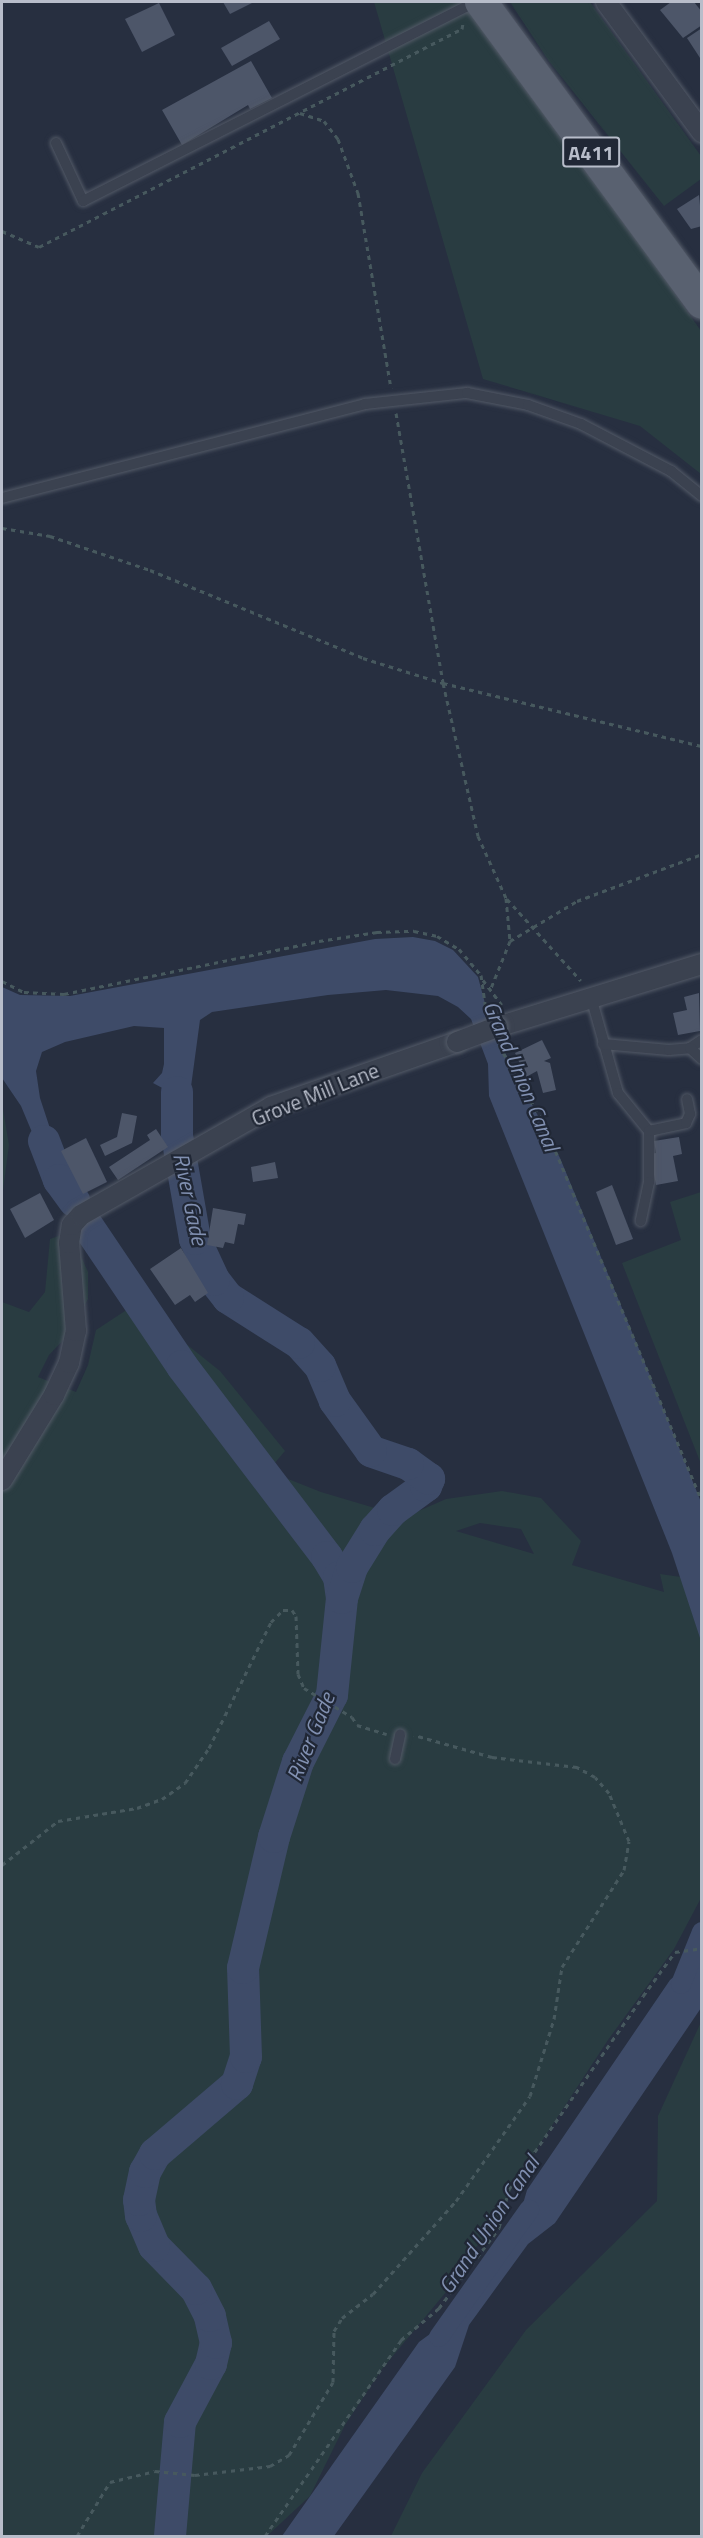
<!DOCTYPE html>
<style>
body{margin:0}
#map{position:relative;width:703px;height:2538px;overflow:hidden;background:#272f40;font-family:"Titillium Web",sans-serif}
div>[style]{position:absolute}
[style*='--x']{left:calc(var(--x)*1px);top:calc(var(--y)*1px);width:calc(var(--w)*1px);rotate:calc(var(--a)*1deg)}
.green>*{inset:0;background:#293c41}
.water>*{inset:0;background:#3e4b68}
.canal>*{height:20px;margin:-10px;padding:0 10px;transform-origin:10px;border-radius:10px;background:#3e4b68}
.river>*{height:32px;margin:-16px;padding:0 16px;transform-origin:16px;border-radius:16px;background:#3e4b68}
.building>*{inset:0;background:#4d5669}
.path>*{height:3px;margin-top:-1.5px;transform-origin:0;background:repeating-linear-gradient(90deg,#47595e 0 4.5px,transparent 0 9px)}
.roads{filter:drop-shadow(0 0 2px #535a67) drop-shadow(0 0 2px #535a67)}
.lane>*{height:10px;margin:-5px;padding:0 5px;transform-origin:5px;border-radius:5px;background:#3b4250}
.street>*{height:20px;margin:-10px;padding:0 10px;transform-origin:10px;border-radius:10px;background:#3b4250}
.primary>*{height:32px;margin:-16px;padding:0 16px;transform-origin:16px;border-radius:16px;background:#596170}
.bridges{filter:drop-shadow(0 0 2px #535a67) drop-shadow(0 0 2px #535a67)}
.street-bridge>*{height:20px;margin:-10px;padding:0 10px;transform-origin:10px;border-radius:10px;background:#3b4250}
span{translate:-50% -50%;white-space:nowrap;text-align:center;line-height:1.15;-webkit-text-stroke:4.5px #202735;paint-order:stroke}
.shield-label span{padding:2px 4px;background:#202735;border:2px solid;border-radius:4px;-webkit-text-stroke-width:0}
.shield-label{font-size:20px;color:#b8bdca;font-weight:700}
.street-label{font-size:21px;color:#b8bdca}
.water-label{font-size:22px;color:#8190b1;font-style:italic}
.frame{position:absolute;inset:0;border:3px solid #b8bdca;pointer-events:none}
</style>
<div id="map">
<div class="green">
<div style="clip-path:polygon(374px 2px,472px 2px,701px 331px,701px 474px,640px 426px,483px 379px)"></div>
<div style="clip-path:polygon(510px 2px,590px 2px,701px 156px,701px 179px,664px 206px,548px 60px)"></div>
<div style="clip-path:polygon(2px 1103px,9px 1145px,2px 1198px)"></div>
<div style="clip-path:polygon(701px 1192px,702px 1192px,701px 1464px,622px 1263px,681px 1240px,670px 1202px)"></div>
<div style="clip-path:polygon(evenodd,70px 1232px,88px 1272px,88px 1299px,71px 1332px,49px 1355px,38px 1377px,76px 1392px,88px 1365px,96px 1330px,128px 1309px,149px 1339px,180px 1339px,220px 1371px,285px 1451px,268px 1471px,321px 1492px,405px 1517px,446px 1499px,502px 1491px,541px 1498px,581px 1541px,572px 1565px,664px 1592px,660px 1574px,688px 1578px,702px 1621px,701px 1898px,674px 1949px,608px 2040px,515px 2182px,493px 2227px,465px 2260px,446px 2292px,382px 2369px,345px 2425px,310px 2496px,267px 2536px,2px 2536px,2px 1302px,29px 1312px,45px 1292px,50px 1239px,70px 1232px,480px 1523px,521px 1529px,534px 1554px,456px 1531px,480px 1523px)"></div>
<div style="clip-path:polygon(701px 2022px,701px 2536px,391px 2536px,422px 2473px,526px 2330px,657px 2201px,658px 2116px)"></div>
</div>
<div class="water">
<div style="clip-path:polygon(413px 937px,435px 941px,453px 950px,478px 977px,491px 1026px,560px 1158px,653px 1383px,701px 1502px,701px 1641px,672px 1553px,489px 1096px,488px 1064px,471px 1019px,458px 1007px,438px 996px,386px 990px,328px 995px,212px 1012px,200px 1020px,185px 1131px,177px 1136px,167px 1137px,166px 1090px,153px 1083px,162px 1073px,164px 1064px,164px 1028px,134px 1026px,65px 1042px,42px 1052px,36px 1071px,40px 1098px,65px 1174px,59px 1180px,52px 1180px,21px 1106px,2px 1078px,2px 987px,20px 995px,70px 996px,375px 939px)"></div>
<div style="clip-path:polygon(701px 1942px,701px 2008px,555px 2223px,528px 2244px,469px 2325px,455px 2367px,334px 2536px,282px 2536px,419px 2342px,456px 2315px,514px 2235px,527px 2190px,670px 1980px,687px 1966px)"></div>
</div>
<div class="canal">
<div style="--x:681;--y:1984;--w:56;--a:-68"></div>
<div style="--x:439;--y:2337;--w:156;--a:-54.7"></div>
</div>
<div class="river">
<div style="--x:44;--y:1141;--w:42;--a:69"></div>
<div style="--x:59;--y:1180;--w:26;--a:54"></div>
<div style="--x:85;--y:1222;--w:174;--a:56"></div>
<div style="--x:182;--y:1366;--w:240;--a:52.8"></div>
<div style="--x:327;--y:1557;--w:23;--a:59"></div>
<div style="--x:339;--y:1577;--w:21;--a:82"></div>
<div style="--x:170;--y:2536;--w:114;--a:-85"></div>
<div style="--x:180;--y:2422;--w:66;--a:-61.9"></div>
<div style="--x:211;--y:2364;--w:22;--a:-77"></div>
<div style="--x:216;--y:2343;--w:28;--a:-103"></div>
<div style="--x:210;--y:2316;--w:30;--a:-117"></div>
<div style="--x:196;--y:2289;--w:60;--a:-134.3"></div>
<div style="--x:154;--y:2246;--w:33;--a:-113"></div>
<div style="--x:141;--y:2216;--w:16;--a:-97"></div>
<div style="--x:139;--y:2200;--w:29;--a:-78"></div>
<div style="--x:145;--y:2172;--w:21;--a:-61"></div>
<div style="--x:155;--y:2154;--w:108;--a:-40.5"></div>
<div style="--x:237;--y:2084;--w:28;--a:-72"></div>
<div style="--x:246;--y:2057;--w:89;--a:-91.9"></div>
<div style="--x:243;--y:1968;--w:135;--a:-76.7"></div>
<div style="--x:274;--y:1837;--w:79;--a:-72.3"></div>
<div style="--x:298;--y:1762;--w:75;--a:-63.1"></div>
<div style="--x:332;--y:1695;--w:98;--a:-84.1"></div>
<div style="--x:342;--y:1598;--w:33;--a:-72"></div>
<div style="--x:352;--y:1567;--w:44;--a:-58.1"></div>
<div style="--x:375;--y:1530;--w:27;--a:-48"></div>
<div style="--x:393;--y:1510;--w:41;--a:-36"></div>
<div style="--x:426;--y:1486;--w:8;--a:-67"></div>
<div style="--x:429;--y:1479;--w:26;--a:-144"></div>
<div style="--x:408;--y:1464;--w:39;--a:-161"></div>
<div style="--x:371;--y:1451;--w:62;--a:-125.8"></div>
<div style="--x:335;--y:1401;--w:38;--a:-113"></div>
<div style="--x:320;--y:1366;--w:31;--a:-132"></div>
<div style="--x:299;--y:1343;--w:84;--a:-147.6"></div>
<div style="--x:228;--y:1298;--w:23;--a:-128"></div>
<div style="--x:214;--y:1280;--w:45;--a:-114.9"></div>
<div style="--x:195;--y:1239;--w:105;--a:-99.9"></div>
<div style="--x:177;--y:1136;--w:44;--a:-90"></div>
</div>
<div class="building">
<div style="clip-path:polygon(223px 2px,254px 2px,230px 14px)"></div>
<div style="clip-path:polygon(671px 2px,694px 2px,702px 12px,702px 25px,683px 38px,660px 10px)"></div>
<div style="clip-path:polygon(159px 3px,175px 35px,142px 52px,125px 19px)"></div>
<div style="clip-path:polygon(269px 21px,280px 39px,232px 66px,221px 48px)"></div>
<div style="clip-path:polygon(702px 28px,702px 61px,687px 38px)"></div>
<div style="clip-path:polygon(251px 61px,272px 98px,250px 109px,248px 105px,182px 145px,162px 110px)"></div>
<div style="clip-path:polygon(699px 195px,702px 226px,691px 229px,677px 209px)"></div>
<div style="clip-path:polygon(699px 993px,700px 1031px,678px 1035px,673px 1013px,687px 1010px,684px 997px)"></div>
<div style="clip-path:polygon(542px 1040px,551px 1058px,544px 1061px,550px 1063px,556px 1090px,543px 1093px,537px 1071px,526px 1077px,515px 1053px)"></div>
<div style="clip-path:polygon(122px 1113px,137px 1116px,132px 1143px,105px 1156px,100px 1145px,117px 1137px)"></div>
<div style="clip-path:polygon(156px 1129px,168px 1147px,118px 1180px,109px 1167px,150px 1140px,147px 1135px)"></div>
<div style="clip-path:polygon(679px 1137px,682px 1154px,673px 1156px,678px 1181px,656px 1185px,650px 1154px,656px 1153px,654px 1141px)"></div>
<div style="clip-path:polygon(86px 1138px,107px 1182px,83px 1194px,61px 1151px)"></div>
<div style="clip-path:polygon(275px 1162px,278px 1178px,253px 1182px,251px 1167px)"></div>
<div style="clip-path:polygon(612px 1185px,633px 1239px,616px 1245px,596px 1192px)"></div>
<div style="clip-path:polygon(40px 1193px,54px 1220px,25px 1238px,10px 1209px)"></div>
<div style="clip-path:polygon(213px 1208px,246px 1214px,244px 1225px,238px 1224px,234px 1244px,225px 1242px,223px 1248px,207px 1245px)"></div>
<div style="clip-path:polygon(181px 1248px,208px 1293px,195px 1302px,190px 1295px,175px 1305px,150px 1269px)"></div>
</div>
<div class="path">
<div style="--x:300;--y:113;--w:25;--a:18"></div>
<div style="--x:324;--y:121;--w:23;--a:52"></div>
<div style="--x:338;--y:139;--w:58;--a:69.7"></div>
<div style="--x:358;--y:193;--w:198;--a:80.4"></div>
<div style="--x:2;--y:231;--w:40;--a:23.4"></div>
<div style="--x:39;--y:247;--w:476;--a:-27.3"></div>
<div style="--x:462;--y:29;--w:6;--a:-81"></div>
<div style="--x:396;--y:413;--w:274;--a:80.1"></div>
<div style="--x:443;--y:683;--w:157;--a:77.1"></div>
<div style="--x:478;--y:836;--w:68;--a:65.7"></div>
<div style="--x:506;--y:898;--w:43;--a:84.7"></div>
<div style="--x:510;--y:941;--w:51;--a:112"></div>
<div style="--x:2;--y:528;--w:49;--a:9.5"></div>
<div style="--x:50;--y:536;--w:106;--a:18.8"></div>
<div style="--x:150;--y:570;--w:230;--a:22.4"></div>
<div style="--x:363;--y:658;--w:84;--a:17.4"></div>
<div style="--x:443;--y:683;--w:267;--a:13.7"></div>
<div style="--x:507;--y:899;--w:110;--a:47.9"></div>
<div style="--x:510;--y:941;--w:78;--a:-30.8"></div>
<div style="--x:577;--y:901;--w:134;--a:-20.6"></div>
<div style="--x:483;--y:980;--w:31;--a:53"></div>
<div style="--x:2;--y:981;--w:25;--a:27"></div>
<div style="--x:24;--y:992;--w:40;--a:2.9"></div>
<div style="--x:64;--y:994;--w:260;--a:-11.7"></div>
<div style="--x:319;--y:941;--w:59;--a:-8.8"></div>
<div style="--x:377;--y:932;--w:37;--a:-2"></div>
<div style="--x:414;--y:931;--w:24;--a:12"></div>
<div style="--x:437;--y:936;--w:26;--a:31"></div>
<div style="--x:459;--y:949;--w:34;--a:50"></div>
<div style="--x:481;--y:975;--w:37;--a:82"></div>
<div style="--x:499;--y:1045;--w:93;--a:60.4"></div>
<div style="--x:545;--y:1126;--w:407;--a:67.3"></div>
<div style="--x:2;--y:1865;--w:71;--a:-38.2"></div>
<div style="--x:58;--y:1821;--w:80;--a:-9.3"></div>
<div style="--x:137;--y:1808;--w:27;--a:-20"></div>
<div style="--x:162;--y:1799;--w:28;--a:-35"></div>
<div style="--x:185;--y:1783;--w:42;--a:-55.6"></div>
<div style="--x:209;--y:1748;--w:140;--a:-63.8"></div>
<div style="--x:271;--y:1622;--w:17;--a:-45"></div>
<div style="--x:283;--y:1610;--w:9;--a:0"></div>
<div style="--x:292;--y:1610;--w:7;--a:56"></div>
<div style="--x:296;--y:1616;--w:58;--a:88"></div>
<div style="--x:298;--y:1674;--w:15;--a:67"></div>
<div style="--x:304;--y:1688;--w:56;--a:31.1"></div>
<div style="--x:352;--y:1717;--w:9;--a:58"></div>
<div style="--x:357;--y:1725;--w:31;--a:17"></div>
<div style="--x:77;--y:2536;--w:63;--a:-58.6"></div>
<div style="--x:110;--y:2482;--w:46;--a:-13.7"></div>
<div style="--x:155;--y:2471;--w:40;--a:5.7"></div>
<div style="--x:195;--y:2475;--w:76;--a:-6.8"></div>
<div style="--x:270;--y:2466;--w:22;--a:-30"></div>
<div style="--x:289;--y:2455;--w:85;--a:-58.9"></div>
<div style="--x:333;--y:2382;--w:51;--a:-88.9"></div>
<div style="--x:334;--y:2331;--w:15;--a:-58"></div>
<div style="--x:342;--y:2318;--w:39;--a:-38"></div>
<div style="--x:373;--y:2294;--w:125;--a:-48.3"></div>
<div style="--x:456;--y:2201;--w:128;--a:-54.8"></div>
<div style="--x:530;--y:2096;--w:81;--a:-72.7"></div>
<div style="--x:554;--y:2019;--w:53;--a:-81.3"></div>
<div style="--x:562;--y:1967;--w:115;--a:-57.4"></div>
<div style="--x:624;--y:1870;--w:29;--a:-80"></div>
<div style="--x:629;--y:1841;--w:52;--a:-112.6"></div>
<div style="--x:609;--y:1793;--w:21;--a:-131"></div>
<div style="--x:595;--y:1777;--w:21;--a:-151"></div>
<div style="--x:577;--y:1767;--w:86;--a:-173.3"></div>
<div style="--x:492;--y:1757;--w:81;--a:-164.2"></div>
<div style="--x:265;--y:2536;--w:239;--a:-55.2"></div>
<div style="--x:401;--y:2340;--w:50;--a:-40.1"></div>
<div style="--x:439;--y:2308;--w:100;--a:-53.1"></div>
<div style="--x:499;--y:2228;--w:40;--a:-75.6"></div>
<div style="--x:509;--y:2189;--w:235;--a:-55.2"></div>
<div style="--x:643;--y:1996;--w:54;--a:-54"></div>
<div style="--x:675;--y:1952;--w:27;--a:-8"></div>
</div>
<div class="roads">
<div class="lane">
<div style="--x:56;--y:143;--w:64;--a:65"></div>
<div style="--x:83;--y:201;--w:441;--a:-26.9"></div>
<div style="--x:2;--y:498;--w:375;--a:-14.5"></div>
<div style="--x:365;--y:404;--w:103;--a:-6.2"></div>
<div style="--x:467;--y:393;--w:62;--a:11.1"></div>
<div style="--x:528;--y:405;--w:56;--a:19.7"></div>
<div style="--x:581;--y:424;--w:102;--a:27.6"></div>
<div style="--x:671;--y:471;--w:40;--a:39"></div>
<div style="--x:591;--y:997;--w:100;--a:74.3"></div>
<div style="--x:618;--y:1093;--w:49;--a:50.8"></div>
<div style="--x:649;--y:1131;--w:51;--a:90"></div>
<div style="--x:649;--y:1182;--w:40;--a:102"></div>
<div style="--x:603;--y:1044;--w:66;--a:5.2"></div>
<div style="--x:669;--y:1050;--w:21;--a:-5"></div>
<div style="--x:690;--y:1048;--w:14;--a:-34"></div>
<div style="--x:690;--y:1048;--w:16;--a:43"></div>
<div style="--x:649;--y:1131;--w:38;--a:-12"></div>
<div style="--x:686;--y:1123;--w:10;--a:-66"></div>
<div style="--x:690;--y:1114;--w:15;--a:-101"></div>
<div style="--x:395;--y:1759;--w:25;--a:-78"></div>
</div>
<div class="street">
<div style="--x:606;--y:2;--w:162;--a:53.6"></div>
<div style="--x:497;--y:1027;--w:214;--a:-17.1"></div>
<div style="--x:2;--y:1480;--w:100;--a:-58.5"></div>
<div style="--x:54;--y:1395;--w:35;--a:-65"></div>
<div style="--x:69;--y:1363;--w:33;--a:-78"></div>
<div style="--x:76;--y:1331;--w:88;--a:-94.5"></div>
<div style="--x:69;--y:1243;--w:18;--a:-81"></div>
<div style="--x:72;--y:1225;--w:13;--a:-48"></div>
<div style="--x:81;--y:1215;--w:219;--a:-29.6"></div>
<div style="--x:271;--y:1107;--w:197;--a:-19.3"></div>
</div>
<div class="primary">
<div style="--x:481;--y:2;--w:373;--a:53.7"></div>
</div>
</div>
<div class="bridges">
<div class="street-bridge">
<div style="--x:457;--y:1042;--w:43;--a:-20.6"></div>
</div>
</div>
<div class="shield-label">
<span style="left:591px;top:152px">A411</span>
</div>
<div class="street-label">
<span style="left:315px;top:1094px;rotate:-22deg">Grove Mill Lane</span>
</div>
<div class="water-label">
<span style="left:521px;top:1076px;rotate:67deg">Grand Union Canal</span>
<span style="left:190px;top:1199px;rotate:78deg">River Gade</span>
<span style="left:311px;top:1737px;rotate:-68deg">River Gade</span>
<span style="left:489px;top:2225px;rotate:-56deg">Grand Union Canal</span>
</div>
<div class="frame"></div>
</div>
